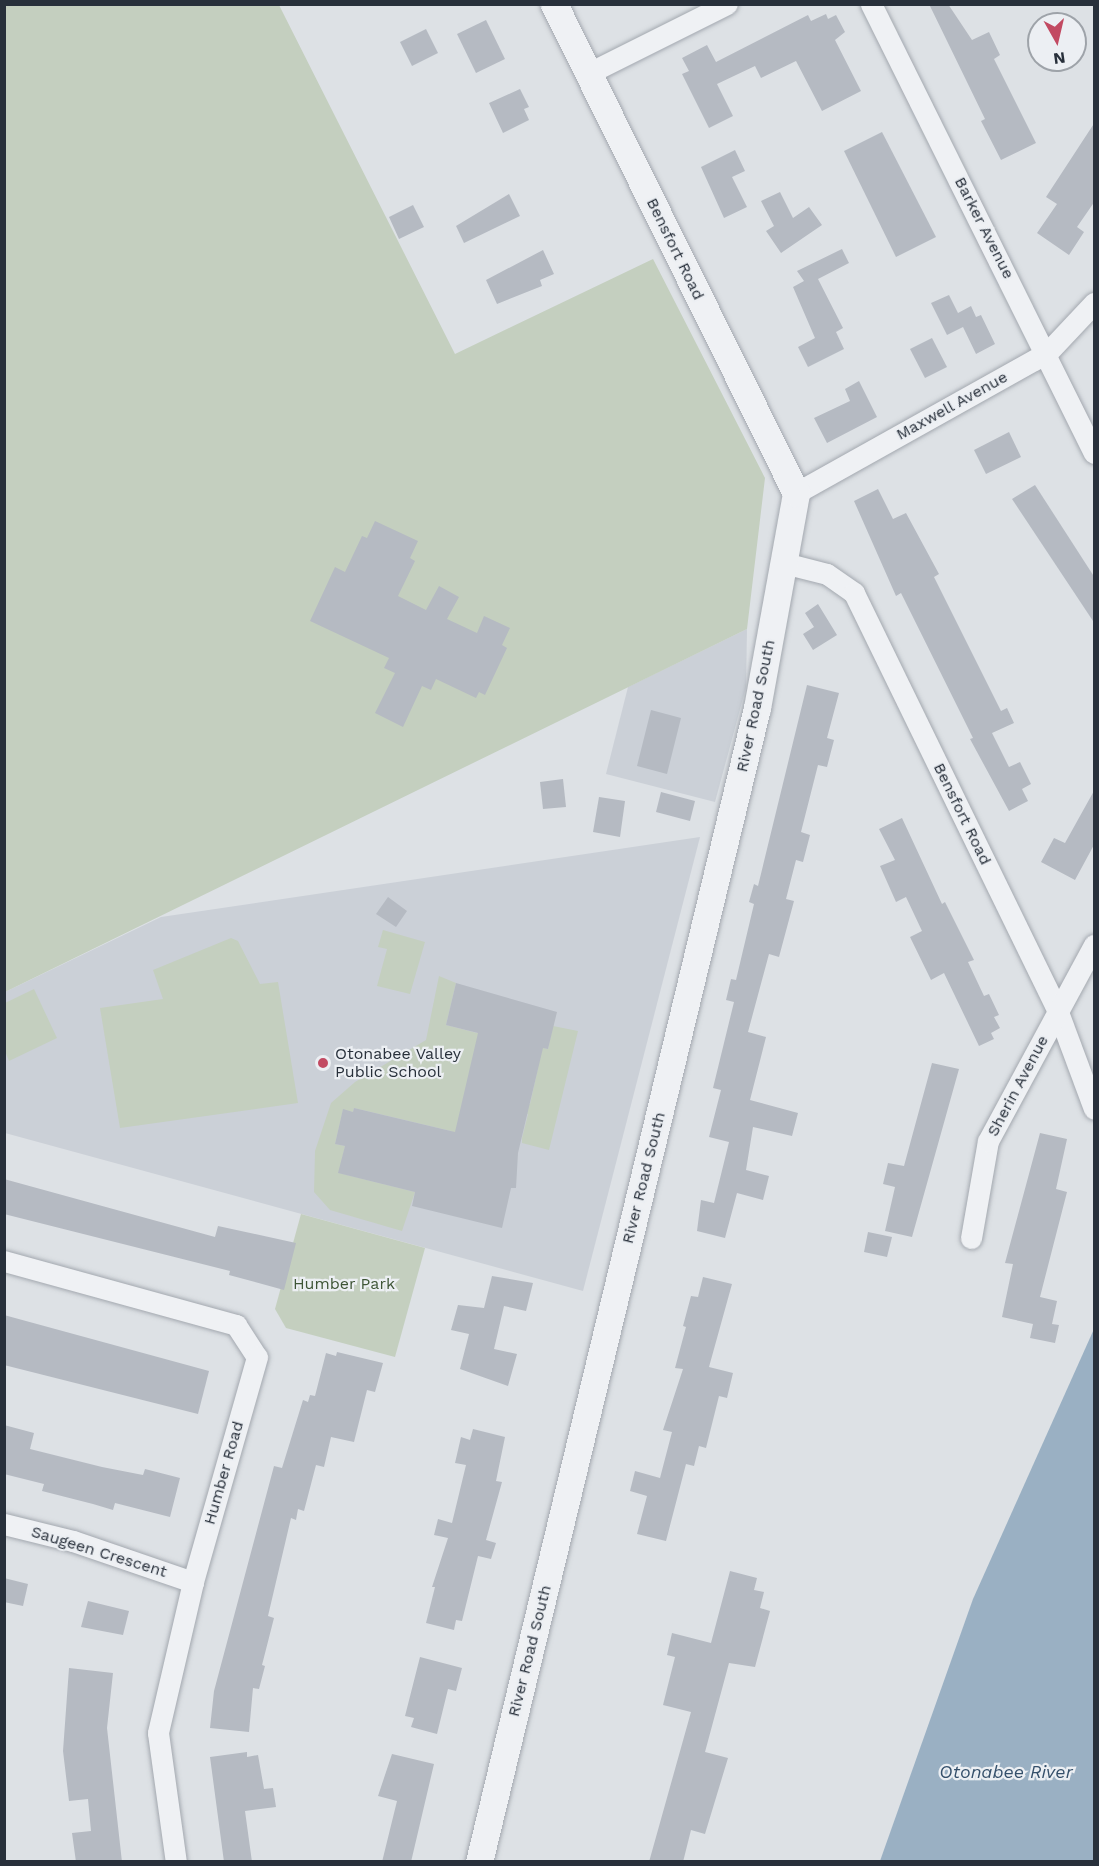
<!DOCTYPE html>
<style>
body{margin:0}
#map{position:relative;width:1099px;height:1866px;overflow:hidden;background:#dde1e5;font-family:"Work Sans",sans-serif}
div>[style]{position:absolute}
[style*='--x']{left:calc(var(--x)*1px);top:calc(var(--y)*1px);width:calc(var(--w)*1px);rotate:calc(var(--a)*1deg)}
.built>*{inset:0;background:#cbd0d7}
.green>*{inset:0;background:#c4cfbf}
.water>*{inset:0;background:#9ab0c3}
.building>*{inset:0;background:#b5bac2}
.roads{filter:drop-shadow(0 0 2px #a3a8af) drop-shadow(0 0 2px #a3a8af)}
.minor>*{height:21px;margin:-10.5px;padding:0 10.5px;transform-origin:10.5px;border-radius:10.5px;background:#eff1f4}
.tertiary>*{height:27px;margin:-13.5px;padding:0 13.5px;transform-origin:13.5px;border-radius:13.5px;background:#eff1f4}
.dots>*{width:16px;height:16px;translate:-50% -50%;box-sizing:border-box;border:3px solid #eceff3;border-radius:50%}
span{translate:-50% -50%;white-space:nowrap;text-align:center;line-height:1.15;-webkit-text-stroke:4.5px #eceff3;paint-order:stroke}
.street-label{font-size:16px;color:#28303b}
.poi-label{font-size:16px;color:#28303b}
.left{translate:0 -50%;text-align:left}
.park-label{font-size:16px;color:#3e5536}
.water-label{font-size:18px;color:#35506b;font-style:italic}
.frame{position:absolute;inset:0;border:6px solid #28303b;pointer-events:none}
.north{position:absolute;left:1027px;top:12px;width:60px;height:60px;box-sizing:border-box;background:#eceff3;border:2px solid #9ea3a9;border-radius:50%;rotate:172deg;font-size:16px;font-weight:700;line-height:24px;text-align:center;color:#28303b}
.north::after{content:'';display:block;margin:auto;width:21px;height:27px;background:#c24a62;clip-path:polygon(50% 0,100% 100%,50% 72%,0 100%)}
</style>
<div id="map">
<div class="built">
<div style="clip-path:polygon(747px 629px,746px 687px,715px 802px,606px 774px,628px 687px)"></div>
<div style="clip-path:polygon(700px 837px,583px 1291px,5px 1133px,5px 992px,161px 917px)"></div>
</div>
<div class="green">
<div style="clip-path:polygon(5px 5px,279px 5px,455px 354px,653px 259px,765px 478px,747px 629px,5px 992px)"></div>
<div style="clip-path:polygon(383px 930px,425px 942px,410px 994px,377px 986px,387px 949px,378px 947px)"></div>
<div style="clip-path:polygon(231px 938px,238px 941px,260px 984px,278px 982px,298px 1103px,120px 1128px,100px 1008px,163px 999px,153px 970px)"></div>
<div style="clip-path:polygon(439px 976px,456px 983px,446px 1025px,481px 1034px,460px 1137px,451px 1131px,354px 1108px,353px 1112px,343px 1110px,335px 1144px,345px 1146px,339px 1173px,415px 1192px,402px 1231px,330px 1210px,314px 1192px,315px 1151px,331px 1103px,355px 1082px,426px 1040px)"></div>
<div style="clip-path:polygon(34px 989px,57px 1038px,9px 1061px,5px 1051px,5px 1003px)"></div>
<div style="clip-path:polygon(553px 1026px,578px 1031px,549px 1150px,522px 1143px,522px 1138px,528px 1114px,524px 1113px,526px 1104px,530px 1104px,538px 1068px,532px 1045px,548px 1049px)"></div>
<div style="clip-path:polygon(301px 1214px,425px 1248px,395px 1357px,286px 1328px,275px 1309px)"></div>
</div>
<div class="water">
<div style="clip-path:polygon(1094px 1329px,1094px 1861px,880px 1861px,973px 1599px)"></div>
</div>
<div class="building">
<div style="clip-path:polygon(929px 4px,948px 4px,972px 40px,989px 32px,1000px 55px,994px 59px,1036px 143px,1001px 160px,981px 121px,985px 119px)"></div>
<div style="clip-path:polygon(826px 14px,828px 19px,836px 15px,845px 32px,835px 40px,861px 91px,822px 111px,796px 61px,761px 78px,755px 66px,717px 84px,733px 116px,709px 128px,682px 74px,689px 71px,682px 58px,707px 45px,716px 62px,808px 15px,811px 21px)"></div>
<div style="clip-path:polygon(486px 20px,505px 59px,476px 73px,457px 34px)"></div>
<div style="clip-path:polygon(426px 29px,438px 53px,412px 66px,400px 42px)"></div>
<div style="clip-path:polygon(520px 89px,529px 107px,524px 109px,529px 120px,503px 133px,489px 103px)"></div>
<div style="clip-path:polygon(1095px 122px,1095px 201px,1077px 227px,1084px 232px,1069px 255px,1037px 233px,1057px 204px,1046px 197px)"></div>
<div style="clip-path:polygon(882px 132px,936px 237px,896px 257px,844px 151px)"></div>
<div style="clip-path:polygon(735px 150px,745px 171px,732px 177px,747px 207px,724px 218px,701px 167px)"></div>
<div style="clip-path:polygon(780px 192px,793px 218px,809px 207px,822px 225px,781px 253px,766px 231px,774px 226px,761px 201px)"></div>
<div style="clip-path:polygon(509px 194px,520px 216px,464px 243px,456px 226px)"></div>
<div style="clip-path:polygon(413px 205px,424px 227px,399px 239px,389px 217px)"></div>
<div style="clip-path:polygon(842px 249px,849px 263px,818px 279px,843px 328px,836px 332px,844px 349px,808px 367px,798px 347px,815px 338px,793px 287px,804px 281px,797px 271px)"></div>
<div style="clip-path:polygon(543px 250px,554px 274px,540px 280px,542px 286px,497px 304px,486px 280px)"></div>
<div style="clip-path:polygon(949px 295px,958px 313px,971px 306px,976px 317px,981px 315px,995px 344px,976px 354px,963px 327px,947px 335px,931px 303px)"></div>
<div style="clip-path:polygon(932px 338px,947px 367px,925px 378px,910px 349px)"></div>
<div style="clip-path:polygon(859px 381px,877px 417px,827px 443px,814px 418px,850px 401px,845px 389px)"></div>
<div style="clip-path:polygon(1009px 432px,1021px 457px,986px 474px,974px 450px)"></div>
<div style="clip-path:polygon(1035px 485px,1095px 578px,1095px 624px,1012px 499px)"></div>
<div style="clip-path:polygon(878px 489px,893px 519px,906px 513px,939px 574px,934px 577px,1001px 711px,1007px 708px,1014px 723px,992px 733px,1009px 767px,1020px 762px,1031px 784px,1022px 789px,1028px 801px,1009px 811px,970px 739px,973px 738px,901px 593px,896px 596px,854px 501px)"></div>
<div style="clip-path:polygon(375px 521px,418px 541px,410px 558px,415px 561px,398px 596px,426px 610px,439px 586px,459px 597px,447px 619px,477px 633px,484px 616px,510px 628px,502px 645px,507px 648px,485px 695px,479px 692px,476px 698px,436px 679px,431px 690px,422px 686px,403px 727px,375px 713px,395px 673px,384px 668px,389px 658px,310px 621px,335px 567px,345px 572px,362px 536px,367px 538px)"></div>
<div style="clip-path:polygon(818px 604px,837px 635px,813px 650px,803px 634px,814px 627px,805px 613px)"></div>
<div style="clip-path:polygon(807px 685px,839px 693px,827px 738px,834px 740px,827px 767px,818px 765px,801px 832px,810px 835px,803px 862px,796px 860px,786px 899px,794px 901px,779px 957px,769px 954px,748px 1032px,766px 1037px,750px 1100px,798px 1113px,792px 1136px,753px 1127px,746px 1170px,769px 1176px,763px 1200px,737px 1193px,725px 1238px,697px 1231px,701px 1200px,714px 1203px,729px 1142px,709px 1137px,721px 1090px,713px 1088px,734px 1002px,726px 1000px,731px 979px,736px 980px,754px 904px,749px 902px,754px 884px,758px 886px)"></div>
<div style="clip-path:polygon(651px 710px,681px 718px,667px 774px,637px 766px)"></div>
<div style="clip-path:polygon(563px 779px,566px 807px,543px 809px,540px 782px)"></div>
<div style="clip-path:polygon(1095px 789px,1095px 843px,1075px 880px,1041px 862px,1054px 838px,1065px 843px)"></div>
<div style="clip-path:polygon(661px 792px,695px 801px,690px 821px,656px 812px)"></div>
<div style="clip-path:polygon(599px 797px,625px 801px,620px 837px,593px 832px)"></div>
<div style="clip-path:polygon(902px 818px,942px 904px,945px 902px,974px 960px,968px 962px,984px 996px,989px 994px,999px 1015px,994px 1017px,1000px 1028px,991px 1033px,994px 1039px,979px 1046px,944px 973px,931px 980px,910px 937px,922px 931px,906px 897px,896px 902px,880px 866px,895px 860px,879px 829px)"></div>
<div style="clip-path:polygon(388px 897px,407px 911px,396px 927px,376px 914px)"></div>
<div style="clip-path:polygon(456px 983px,557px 1012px,548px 1049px,543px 1048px,518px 1153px,516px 1188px,511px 1188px,502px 1228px,412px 1206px,415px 1192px,338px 1173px,345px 1146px,335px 1144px,343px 1109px,353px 1112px,354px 1108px,455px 1132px,478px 1033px,446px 1025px)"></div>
<div style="clip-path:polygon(932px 1063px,959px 1069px,912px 1237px,885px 1231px,895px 1187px,883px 1184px,888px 1163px,904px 1166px)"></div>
<div style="clip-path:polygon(1040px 1133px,1067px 1139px,1056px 1189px,1067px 1192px,1040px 1297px,1057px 1301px,1052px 1324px,1059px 1325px,1055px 1343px,1030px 1338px,1033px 1324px,1002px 1317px,1013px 1264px,1005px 1263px)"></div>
<div style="clip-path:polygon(4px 1179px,215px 1237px,218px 1226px,296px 1243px,284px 1290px,229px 1275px,230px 1271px,4px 1214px)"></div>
<div style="clip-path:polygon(868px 1232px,892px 1237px,887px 1257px,864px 1252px)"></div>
<div style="clip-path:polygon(492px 1276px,533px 1283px,526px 1311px,504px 1306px,494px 1349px,517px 1354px,508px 1386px,460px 1369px,469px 1334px,451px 1330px,458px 1305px,484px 1308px)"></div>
<div style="clip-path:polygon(703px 1277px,732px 1284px,709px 1367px,733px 1373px,727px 1398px,719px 1396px,706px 1448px,699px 1446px,694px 1466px,686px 1464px,666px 1541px,637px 1534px,647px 1496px,630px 1491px,635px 1471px,660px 1478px,672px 1432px,663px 1430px,683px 1369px,675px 1368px,686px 1327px,683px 1326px,691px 1296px,698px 1297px)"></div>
<div style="clip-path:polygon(4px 1315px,209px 1371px,198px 1414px,4px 1365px)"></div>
<div style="clip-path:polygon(337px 1352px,383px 1363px,375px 1392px,367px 1390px,354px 1442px,331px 1437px,324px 1467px,316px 1465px,304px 1511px,298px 1509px,296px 1520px,291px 1518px,268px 1616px,274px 1618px,262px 1665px,265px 1666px,259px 1689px,253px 1688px,249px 1732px,210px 1728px,214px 1691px,274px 1466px,282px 1468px,303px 1400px,308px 1402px,310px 1395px,315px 1396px,326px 1353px,336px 1356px)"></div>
<div style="clip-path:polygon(4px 1425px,34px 1433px,30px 1449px,102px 1467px,143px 1475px,145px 1469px,180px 1478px,170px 1517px,115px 1503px,113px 1510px,93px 1504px,42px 1491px,44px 1484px,4px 1474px)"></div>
<div style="clip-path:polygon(473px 1429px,505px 1437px,496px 1481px,502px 1482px,486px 1540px,496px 1543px,491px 1559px,478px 1556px,462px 1621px,456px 1620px,454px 1630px,426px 1623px,435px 1587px,432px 1587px,448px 1538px,434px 1535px,438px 1519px,452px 1523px,466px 1465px,455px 1463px,461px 1437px,470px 1440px)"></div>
<div style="clip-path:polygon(730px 1571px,757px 1578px,754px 1590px,764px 1592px,760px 1608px,770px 1611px,755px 1667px,729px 1663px,705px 1752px,728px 1758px,705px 1834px,691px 1830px,683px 1862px,649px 1862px,691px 1712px,663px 1705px,675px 1657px,667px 1655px,672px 1633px,711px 1643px)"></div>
<div style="clip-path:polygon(4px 1578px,28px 1584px,23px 1606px,4px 1602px)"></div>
<div style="clip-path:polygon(88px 1601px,129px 1611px,123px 1635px,81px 1627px)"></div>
<div style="clip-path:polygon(420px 1657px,462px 1668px,456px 1691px,448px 1689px,437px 1734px,411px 1727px,414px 1718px,405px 1716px)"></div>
<div style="clip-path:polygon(69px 1668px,113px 1673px,107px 1728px,122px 1862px,76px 1862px,72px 1833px,91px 1831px,88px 1799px,69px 1801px,63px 1751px)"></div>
<div style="clip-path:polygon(247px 1752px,247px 1757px,258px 1755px,264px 1789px,273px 1788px,276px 1807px,245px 1811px,252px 1862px,224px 1862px,210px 1757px)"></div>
<div style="clip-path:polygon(392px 1754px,434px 1764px,411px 1862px,382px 1862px,397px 1801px,378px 1796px)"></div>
</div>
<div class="roads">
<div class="minor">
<div style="--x:871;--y:4;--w:501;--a:63.59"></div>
<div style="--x:589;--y:73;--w:154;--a:-26.6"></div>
<div style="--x:796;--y:493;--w:287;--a:-29.2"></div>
<div style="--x:1047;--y:353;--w:69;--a:-46.8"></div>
<div style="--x:784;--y:563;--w:44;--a:14.3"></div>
<div style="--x:827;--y:574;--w:33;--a:35"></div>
<div style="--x:854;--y:593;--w:466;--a:64"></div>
<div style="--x:1058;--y:1012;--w:103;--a:69.6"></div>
<div style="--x:971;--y:1238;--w:98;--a:-80.1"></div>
<div style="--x:988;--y:1141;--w:223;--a:-61.6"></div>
<div style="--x:4;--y:1261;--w:241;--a:15.4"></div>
<div style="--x:236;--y:1325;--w:38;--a:57"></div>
<div style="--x:257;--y:1357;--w:234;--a:105.9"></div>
<div style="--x:193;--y:1582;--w:155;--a:103.1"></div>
<div style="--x:158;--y:1733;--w:130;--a:82.1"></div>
<div style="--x:4;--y:1524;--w:71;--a:13.8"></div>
<div style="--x:73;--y:1541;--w:127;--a:18.9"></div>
</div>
<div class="tertiary">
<div style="--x:479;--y:1862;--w:1187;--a:-76.46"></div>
<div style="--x:757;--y:708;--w:219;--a:-79.7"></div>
<div style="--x:796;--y:493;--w:546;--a:-116.33"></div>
</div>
</div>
<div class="dots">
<div style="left:323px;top:1063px;background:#c24a62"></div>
</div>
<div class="street-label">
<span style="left:984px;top:228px;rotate:63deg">Barker Avenue</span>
<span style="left:675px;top:249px;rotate:64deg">Bensfort Road</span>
<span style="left:952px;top:406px;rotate:-29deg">Maxwell Avenue</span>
<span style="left:756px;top:706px;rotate:-78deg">River Road South</span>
<span style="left:962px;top:814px;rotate:64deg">Bensfort Road</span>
<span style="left:1018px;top:1086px;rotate:-62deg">Sherin Avenue</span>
<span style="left:644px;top:1178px;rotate:-76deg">River Road South</span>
<span style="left:224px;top:1473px;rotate:-74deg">Humber Road</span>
<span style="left:99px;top:1552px;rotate:17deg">Saugeen Crescent</span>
<span style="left:530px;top:1651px;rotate:-76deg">River Road South</span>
</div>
<div class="poi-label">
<span class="left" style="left:335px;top:1063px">Otonabee Valley<br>Public School</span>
</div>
<div class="park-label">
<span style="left:344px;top:1284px">Humber Park</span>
</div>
<div class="water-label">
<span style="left:1006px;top:1772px">Otonabee River</span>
</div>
<div class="frame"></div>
<div class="north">N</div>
</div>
